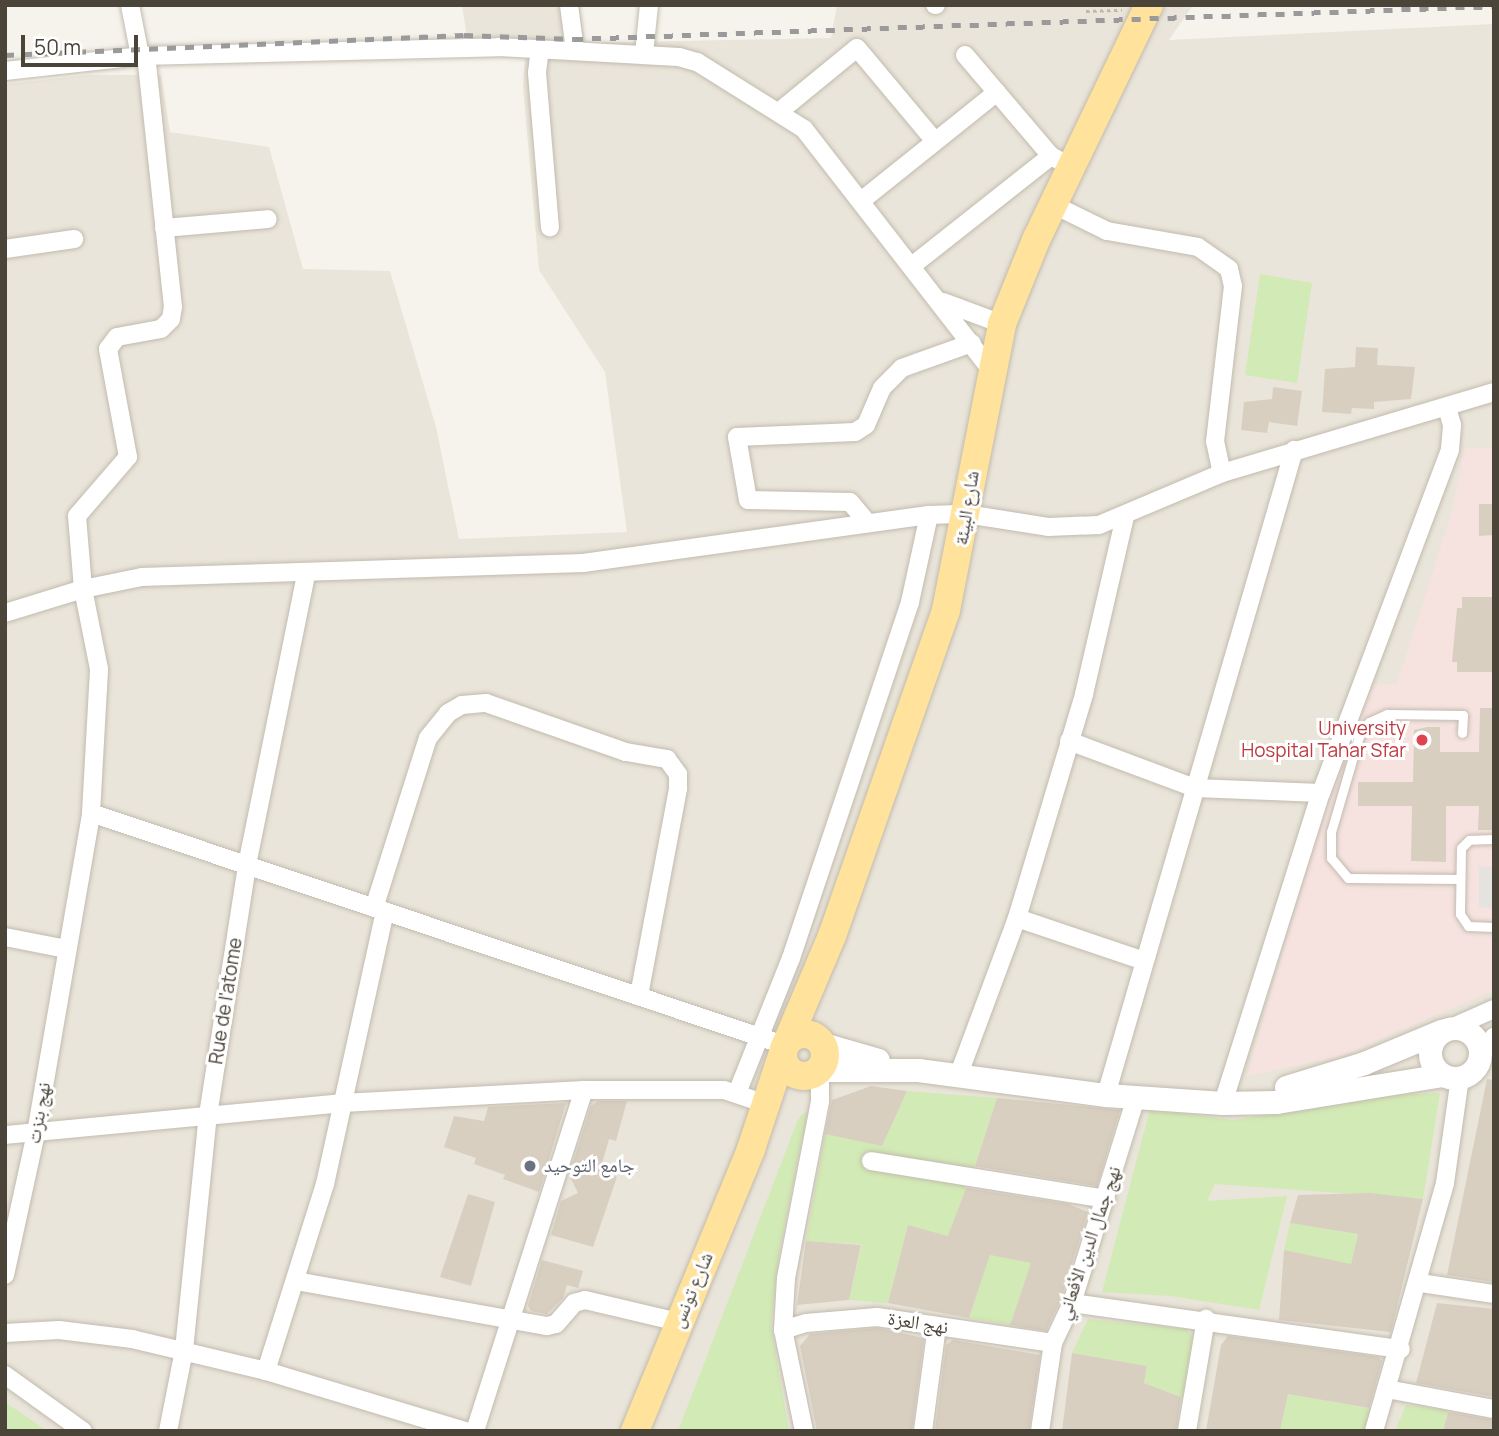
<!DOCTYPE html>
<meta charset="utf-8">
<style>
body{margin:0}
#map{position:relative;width:1499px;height:1436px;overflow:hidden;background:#f6f3ec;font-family:Manrope,"Noto Naskh Arabic",sans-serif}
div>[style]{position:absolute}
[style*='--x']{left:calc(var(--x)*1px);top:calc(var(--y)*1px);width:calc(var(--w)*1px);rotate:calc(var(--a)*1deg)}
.residential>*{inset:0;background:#eae5da}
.medical>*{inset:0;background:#f6e3e0}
.green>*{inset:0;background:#d2eab5}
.parking>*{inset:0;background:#e5e3e0}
.building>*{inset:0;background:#d8cfc1}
.path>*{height:2.5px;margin-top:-1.25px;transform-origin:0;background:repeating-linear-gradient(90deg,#c4b79f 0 3.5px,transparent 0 7px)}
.roads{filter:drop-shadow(0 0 2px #c2bbae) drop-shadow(0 0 2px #c2bbae)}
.service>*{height:9px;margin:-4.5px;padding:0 4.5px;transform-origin:4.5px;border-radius:4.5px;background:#fff}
.minor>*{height:18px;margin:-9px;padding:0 9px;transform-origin:9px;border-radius:9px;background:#fff}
.tertiary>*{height:23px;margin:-11.5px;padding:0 11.5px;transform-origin:11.5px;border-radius:11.5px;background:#fff}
.tertiary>.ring{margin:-11.5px;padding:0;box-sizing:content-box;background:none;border:23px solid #fff;border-radius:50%}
.primary>*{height:28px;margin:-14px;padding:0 14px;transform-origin:14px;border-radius:14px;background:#ffe39c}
.primary>.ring{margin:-14px;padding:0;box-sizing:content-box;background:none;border:28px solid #ffe39c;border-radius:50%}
.rail>*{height:4.5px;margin-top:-2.25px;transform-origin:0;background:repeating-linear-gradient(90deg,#9a9a9a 0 9px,transparent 0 18px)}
.dots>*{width:19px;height:19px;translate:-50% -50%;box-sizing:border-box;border:4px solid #fff;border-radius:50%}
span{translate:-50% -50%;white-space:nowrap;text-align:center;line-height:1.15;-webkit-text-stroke:6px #fff;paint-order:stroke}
.street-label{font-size:19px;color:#4b4439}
.health-label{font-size:19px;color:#be3a42}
.right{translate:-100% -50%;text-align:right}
.worship-label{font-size:19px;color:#5b616d}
.left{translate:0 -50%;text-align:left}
.frame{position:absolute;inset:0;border:7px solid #4b4439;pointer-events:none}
.scale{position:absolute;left:21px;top:35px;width:117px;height:32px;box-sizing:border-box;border:4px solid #4b4439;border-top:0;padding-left:9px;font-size:21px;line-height:24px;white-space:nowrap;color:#4b4439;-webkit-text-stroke:5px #fff;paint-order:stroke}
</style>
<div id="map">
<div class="residential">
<div style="clip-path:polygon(462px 5px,579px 5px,585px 43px,831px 38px,837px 5px,1193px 5px,1169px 40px,1494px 24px,1494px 1431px,5px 1431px,5px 84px,87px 75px,161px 75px,170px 132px,269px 147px,303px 269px,390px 271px,436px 427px,459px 539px,627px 532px,605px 372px,539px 270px,523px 86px,525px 58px,470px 57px)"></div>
</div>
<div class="medical">
<div style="clip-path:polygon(1465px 448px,1494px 448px,1494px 990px,1341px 1056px,1247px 1076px,1328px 795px,1371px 685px,1397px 684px,1451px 515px)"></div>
</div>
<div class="green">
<div style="clip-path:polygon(1260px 274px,1312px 283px,1297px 383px,1245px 375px)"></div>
<div style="clip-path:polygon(907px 1091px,997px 1098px,974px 1168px,929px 1161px,925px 1174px,967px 1185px,949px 1236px,908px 1225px,888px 1303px,849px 1300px,862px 1244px,806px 1241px,825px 1134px,882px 1145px)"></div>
<div style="clip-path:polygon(1440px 1093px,1423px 1199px,1215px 1184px,1207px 1201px,1287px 1196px,1259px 1310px,1171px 1296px,1102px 1292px,1150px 1109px,1233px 1120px,1387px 1095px)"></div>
<div style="clip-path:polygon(808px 1111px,780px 1247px,771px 1325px,789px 1431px,678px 1431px,799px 1117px)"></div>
<div style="clip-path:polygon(1290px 1223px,1358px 1234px,1351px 1265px,1284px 1250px)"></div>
<div style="clip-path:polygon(990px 1255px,1031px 1263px,1010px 1325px,969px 1318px)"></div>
<div style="clip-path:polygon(1088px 1319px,1186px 1329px,1196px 1340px,1187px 1399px,1144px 1383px,1147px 1366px,1072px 1353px)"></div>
<div style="clip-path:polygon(1288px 1394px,1373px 1409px,1366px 1431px,1280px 1431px)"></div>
<div style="clip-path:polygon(5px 1402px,47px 1431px,5px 1431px)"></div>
<div style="clip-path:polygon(1406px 1405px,1448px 1410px,1443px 1431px,1395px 1431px)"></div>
</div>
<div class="parking">
<div style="clip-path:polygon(1479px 866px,1494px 867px,1494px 908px,1479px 907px)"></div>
</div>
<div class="building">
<div style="clip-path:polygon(1356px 347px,1378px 348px,1377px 365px,1415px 367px,1411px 399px,1374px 402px,1374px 409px,1352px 408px,1351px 414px,1322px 412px,1325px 369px,1355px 367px)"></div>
<div style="clip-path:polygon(1273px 387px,1302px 391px,1297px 426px,1269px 422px,1267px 433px,1241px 430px,1244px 402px,1272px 399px)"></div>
<div style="clip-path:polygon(1479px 504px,1494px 504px,1494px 535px,1479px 536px)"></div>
<div style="clip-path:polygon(1462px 597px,1492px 597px,1493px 672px,1457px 672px,1457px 662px,1452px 662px,1457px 608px,1462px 608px)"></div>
<div style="clip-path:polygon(1480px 708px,1494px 708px,1494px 830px,1478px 830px,1479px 806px,1446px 806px,1446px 862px,1411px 861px,1412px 806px,1358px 806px,1358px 782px,1413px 782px,1414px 730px,1427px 727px,1440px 727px,1440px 752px,1479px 752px)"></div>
<div style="clip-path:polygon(1487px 1079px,1494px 1080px,1494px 1282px,1447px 1275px)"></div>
<div style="clip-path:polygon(871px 1086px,907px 1091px,882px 1146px,825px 1134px,832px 1100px)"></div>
<div style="clip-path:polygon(997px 1098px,1120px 1110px,1097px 1186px,975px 1166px)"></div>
<div style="clip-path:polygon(598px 1101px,627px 1101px,616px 1141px,609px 1139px,600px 1171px,617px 1177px,593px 1247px,551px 1235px,561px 1201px,578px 1193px,569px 1175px,591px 1106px)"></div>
<div style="clip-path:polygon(566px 1103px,539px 1192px,503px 1179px,505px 1175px,474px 1164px,476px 1158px,444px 1147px,454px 1116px,484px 1121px,488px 1107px)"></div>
<div style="clip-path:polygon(966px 1188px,1068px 1204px,1088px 1212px,1061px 1299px,1046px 1331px,1010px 1325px,1031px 1263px,990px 1255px,969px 1318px,888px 1303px,908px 1225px,948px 1236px)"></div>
<div style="clip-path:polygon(1370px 1193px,1423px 1199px,1391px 1332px,1279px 1320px,1284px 1250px,1351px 1264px,1358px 1234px,1290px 1223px,1298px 1195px)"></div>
<div style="clip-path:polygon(468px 1194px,495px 1202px,471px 1286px,440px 1277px)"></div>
<div style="clip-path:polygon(806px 1241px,861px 1245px,849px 1300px,797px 1305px)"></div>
<div style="clip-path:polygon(542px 1260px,583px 1271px,578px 1288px,567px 1285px,563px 1298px,547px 1314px,531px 1311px,528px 1306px)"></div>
<div style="clip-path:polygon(1437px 1303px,1494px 1309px,1494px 1397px,1416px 1383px)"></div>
<div style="clip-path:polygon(877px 1328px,924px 1338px,912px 1431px,817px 1431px,800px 1346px,810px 1334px)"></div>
<div style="clip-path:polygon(1228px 1336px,1379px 1357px,1382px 1361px,1369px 1408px,1288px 1394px,1280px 1431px,1206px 1431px,1221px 1345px)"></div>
<div style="clip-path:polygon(953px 1340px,1040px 1355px,1029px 1431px,935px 1431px,946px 1345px)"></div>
<div style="clip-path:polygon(1072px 1353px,1147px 1366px,1144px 1383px,1181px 1397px,1176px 1431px,1062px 1431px)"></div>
<div style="clip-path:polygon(1448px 1412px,1494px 1420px,1494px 1431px,1443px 1431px)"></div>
</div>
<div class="path">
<div style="--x:1086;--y:11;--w:36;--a:-2"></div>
</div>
<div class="roads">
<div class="service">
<div style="--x:1494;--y:839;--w:25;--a:178"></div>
<div style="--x:1469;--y:840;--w:11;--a:135"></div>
<div style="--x:1461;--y:848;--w:66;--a:90.9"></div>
<div style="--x:1460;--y:914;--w:14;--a:56"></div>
<div style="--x:1468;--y:926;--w:26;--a:2"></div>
<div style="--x:1460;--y:879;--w:112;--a:-179.5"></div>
<div style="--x:1348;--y:878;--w:26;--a:-130"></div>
<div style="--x:1331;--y:858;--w:26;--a:-90"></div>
<div style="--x:1331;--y:832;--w:100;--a:-73.7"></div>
<div style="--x:1359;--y:736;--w:17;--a:-54"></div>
<div style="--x:1369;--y:722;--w:20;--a:-24"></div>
<div style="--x:1387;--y:714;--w:76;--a:0.8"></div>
<div style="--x:1463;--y:715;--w:18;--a:93"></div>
</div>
<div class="minor">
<div style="--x:130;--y:5;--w:52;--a:78.9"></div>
<div style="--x:569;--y:5;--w:45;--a:82.4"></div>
<div style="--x:935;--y:5;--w:1;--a:0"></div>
<div style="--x:540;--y:48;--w:25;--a:97"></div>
<div style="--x:537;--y:73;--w:155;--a:85.2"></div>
<div style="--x:644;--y:54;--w:49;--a:-84.2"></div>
<div style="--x:965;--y:55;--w:133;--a:49.6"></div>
<div style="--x:5;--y:71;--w:136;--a:-6.3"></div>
<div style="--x:140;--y:56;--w:359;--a:-1.4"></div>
<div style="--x:499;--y:47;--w:180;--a:3.2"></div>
<div style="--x:679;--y:57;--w:19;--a:16"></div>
<div style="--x:697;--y:62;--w:126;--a:32.1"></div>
<div style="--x:804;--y:129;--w:304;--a:52.2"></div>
<div style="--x:780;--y:111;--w:99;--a:-39.3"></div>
<div style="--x:857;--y:48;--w:120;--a:50.1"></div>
<div style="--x:861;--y:201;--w:174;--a:-38.7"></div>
<div style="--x:1052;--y:204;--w:61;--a:26.1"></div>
<div style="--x:1107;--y:231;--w:92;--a:10"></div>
<div style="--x:1198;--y:247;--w:38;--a:35"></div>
<div style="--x:1229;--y:269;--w:17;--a:77"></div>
<div style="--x:1233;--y:286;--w:156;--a:96.6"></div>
<div style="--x:1215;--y:441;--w:33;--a:78"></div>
<div style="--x:164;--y:228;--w:104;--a:-4.9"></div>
<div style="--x:5;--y:249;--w:70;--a:-8.2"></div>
<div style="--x:913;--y:265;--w:176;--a:-38.3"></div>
<div style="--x:1051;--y:156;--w:21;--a:28"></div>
<div style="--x:943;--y:302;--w:63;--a:20.4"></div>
<div style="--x:866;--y:521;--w:25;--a:-130"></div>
<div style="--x:850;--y:502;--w:102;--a:-178.9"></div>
<div style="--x:748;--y:500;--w:64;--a:-99.9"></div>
<div style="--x:737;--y:437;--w:118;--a:-2.4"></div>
<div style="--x:855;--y:432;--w:13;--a:-32"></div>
<div style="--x:866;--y:425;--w:40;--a:-66.6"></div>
<div style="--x:882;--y:388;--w:28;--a:-45"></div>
<div style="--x:902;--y:368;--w:74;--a:-19.7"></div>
<div style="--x:5;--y:613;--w:82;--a:-17.1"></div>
<div style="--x:83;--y:589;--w:60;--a:-11.5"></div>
<div style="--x:142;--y:577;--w:441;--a:-1.8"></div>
<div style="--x:583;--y:563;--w:349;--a:-7.9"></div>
<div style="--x:929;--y:515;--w:37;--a:-2"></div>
<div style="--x:966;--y:514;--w:83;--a:9"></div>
<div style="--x:1048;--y:527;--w:51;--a:-2.2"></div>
<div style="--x:1099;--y:525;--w:134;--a:-22.9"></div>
<div style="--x:1222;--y:473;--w:284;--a:-16.6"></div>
<div style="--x:1069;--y:741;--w:134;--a:20.5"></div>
<div style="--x:1195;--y:788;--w:126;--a:2.3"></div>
<div style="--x:91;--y:813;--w:731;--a:18.51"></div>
<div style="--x:374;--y:908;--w:178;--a:-72.4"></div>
<div style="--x:428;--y:738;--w:32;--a:-51"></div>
<div style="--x:448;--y:713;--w:16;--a:-30"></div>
<div style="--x:462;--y:705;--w:24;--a:-5"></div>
<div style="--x:486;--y:703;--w:148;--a:19.3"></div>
<div style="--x:626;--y:752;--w:42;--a:9.7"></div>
<div style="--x:667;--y:759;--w:19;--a:54"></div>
<div style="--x:678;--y:774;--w:15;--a:90"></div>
<div style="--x:678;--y:789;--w:211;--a:100.7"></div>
<div style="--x:1017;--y:918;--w:134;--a:18.7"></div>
<div style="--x:5;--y:937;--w:62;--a:11.1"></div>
<div style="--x:1451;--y:1028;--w:47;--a:-23.8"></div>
<div style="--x:1480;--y:1056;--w:24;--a:-54"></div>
<div style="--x:959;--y:1074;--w:166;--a:-69.6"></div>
<div style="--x:1017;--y:918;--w:234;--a:-73.3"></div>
<div style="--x:1084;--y:694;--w:183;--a:-77"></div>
<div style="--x:737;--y:1093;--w:145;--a:-68.2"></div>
<div style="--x:791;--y:958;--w:375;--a:-71.5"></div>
<div style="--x:910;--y:602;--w:89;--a:-77.7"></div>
<div style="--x:1106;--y:1095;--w:672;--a:-73.75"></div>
<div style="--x:1223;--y:1103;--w:325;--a:-72.5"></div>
<div style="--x:1321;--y:793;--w:367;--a:-69.4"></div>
<div style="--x:1450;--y:449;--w:24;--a:-85"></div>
<div style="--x:1452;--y:425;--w:19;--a:-106"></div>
<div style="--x:5;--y:1135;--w:339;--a:-5.4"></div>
<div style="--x:342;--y:1103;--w:242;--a:-3.1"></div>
<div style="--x:584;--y:1090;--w:140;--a:0"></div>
<div style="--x:724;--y:1090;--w:44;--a:18.4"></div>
<div style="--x:871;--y:1161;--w:238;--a:9.2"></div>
<div style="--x:5;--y:1275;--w:145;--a:-77.7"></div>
<div style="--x:36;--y:1133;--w:325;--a:-80.2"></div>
<div style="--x:91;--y:813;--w:144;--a:-86.8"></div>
<div style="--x:99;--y:669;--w:82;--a:-101.3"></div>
<div style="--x:83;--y:589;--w:73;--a:-94.7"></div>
<div style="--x:77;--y:516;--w:78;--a:-49.2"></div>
<div style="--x:128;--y:457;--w:110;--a:-100.5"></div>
<div style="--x:108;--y:349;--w:15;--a:-53"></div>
<div style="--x:117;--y:337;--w:45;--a:-10.3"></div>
<div style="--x:161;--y:329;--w:14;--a:-45"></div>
<div style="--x:171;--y:319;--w:12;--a:-81"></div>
<div style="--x:173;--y:307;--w:252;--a:-96.1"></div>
<div style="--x:296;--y:1281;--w:255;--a:10.2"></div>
<div style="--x:547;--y:1326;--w:9;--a:-13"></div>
<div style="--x:556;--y:1324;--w:28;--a:-49"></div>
<div style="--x:574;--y:1303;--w:11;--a:-15"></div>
<div style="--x:585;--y:1300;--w:96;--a:13.3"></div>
<div style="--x:1420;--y:1283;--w:75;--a:8.5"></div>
<div style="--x:1072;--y:1303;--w:332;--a:8"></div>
<div style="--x:783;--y:1330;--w:24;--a:-17"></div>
<div style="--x:806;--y:1323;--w:71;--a:-4.8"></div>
<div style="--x:877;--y:1317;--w:178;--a:8.4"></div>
<div style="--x:5;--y:1333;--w:54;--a:-3.2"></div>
<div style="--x:59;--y:1330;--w:74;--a:7"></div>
<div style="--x:132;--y:1339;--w:138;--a:13.4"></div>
<div style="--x:266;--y:1371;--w:208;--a:16.8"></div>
<div style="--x:266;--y:1371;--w:196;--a:-72.5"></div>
<div style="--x:325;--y:1184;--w:279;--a:-77.6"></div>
<div style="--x:5;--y:1375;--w:96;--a:35.7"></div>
<div style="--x:1387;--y:1389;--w:109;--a:10.6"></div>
<div style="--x:168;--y:1431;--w:83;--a:-78.8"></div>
<div style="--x:184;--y:1350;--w:236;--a:-84.2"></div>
<div style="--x:208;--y:1115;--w:253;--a:-81.1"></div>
<div style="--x:247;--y:865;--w:296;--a:-78.5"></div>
<div style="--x:475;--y:1431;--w:358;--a:-72.3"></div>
<div style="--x:804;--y:1431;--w:103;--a:-101.7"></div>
<div style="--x:783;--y:1330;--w:52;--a:-86.7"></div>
<div style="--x:786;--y:1278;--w:180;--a:-79.1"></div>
<div style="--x:820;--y:1101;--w:16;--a:-90"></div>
<div style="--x:820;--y:1085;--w:13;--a:-129"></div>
<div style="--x:923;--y:1431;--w:106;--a:-82.4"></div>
<div style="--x:1040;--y:1431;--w:89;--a:-81.6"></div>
<div style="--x:1053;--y:1343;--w:44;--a:-64.6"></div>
<div style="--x:1072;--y:1303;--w:215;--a:-72.7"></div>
<div style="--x:1187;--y:1431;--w:114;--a:-80.4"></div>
<div style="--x:1374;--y:1431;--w:258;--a:-74"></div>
<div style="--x:1445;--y:1183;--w:106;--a:-81.9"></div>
</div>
<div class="tertiary">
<div class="ring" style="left:1430px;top:1028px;width:27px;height:27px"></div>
<div style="--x:823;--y:1044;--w:57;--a:16.2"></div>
<div style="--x:819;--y:1070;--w:99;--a:0"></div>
<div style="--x:918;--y:1070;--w:190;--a:7.6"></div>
<div style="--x:1106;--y:1095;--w:117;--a:3.9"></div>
<div style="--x:1223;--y:1103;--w:53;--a:-1.1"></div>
<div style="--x:1276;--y:1102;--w:169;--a:-9.2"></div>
<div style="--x:1286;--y:1087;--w:82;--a:-17.1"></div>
<div style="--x:1364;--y:1063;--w:83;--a:-22.6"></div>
</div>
<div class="primary">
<div class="ring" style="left:783px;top:1034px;width:14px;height:14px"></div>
<div style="--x:788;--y:1040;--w:113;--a:-67.1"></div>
<div style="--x:832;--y:936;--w:345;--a:-70.7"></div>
<div style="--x:946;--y:610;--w:291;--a:-78.9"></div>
<div style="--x:1002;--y:324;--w:91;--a:-68"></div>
<div style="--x:1036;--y:240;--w:261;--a:-64.3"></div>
<div style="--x:635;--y:1431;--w:305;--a:-67.6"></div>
<div style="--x:751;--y:1149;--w:98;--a:-71.6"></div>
</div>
</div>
<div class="rail">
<div style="--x:5;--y:55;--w:459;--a:-2.5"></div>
<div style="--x:464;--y:35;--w:110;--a:2.1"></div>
<div style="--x:574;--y:39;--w:921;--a:-2.05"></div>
</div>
<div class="dots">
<div style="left:1422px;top:740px;background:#e0444e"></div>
<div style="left:530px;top:1166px;background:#6b7280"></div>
</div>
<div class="street-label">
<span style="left:967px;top:508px;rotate:-81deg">شارع البيئة</span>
<span style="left:226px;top:1001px;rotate:-81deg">Rue de l'atome</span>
<span style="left:39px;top:1113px;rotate:-80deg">نهج بنزت</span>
<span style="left:1089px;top:1243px;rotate:-71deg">نهج جمال الدين الأفعاني</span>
<span style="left:692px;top:1290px;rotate:-67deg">شارع تونس</span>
<span style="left:918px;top:1323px;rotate:9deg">نهج العزة</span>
</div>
<div class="health-label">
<span class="right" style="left:1406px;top:740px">University<br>Hospital Tahar Sfar</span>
</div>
<div class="worship-label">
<span class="left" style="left:544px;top:1166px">جامع التوحيد</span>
</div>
<div class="frame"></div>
<div class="scale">50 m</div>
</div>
